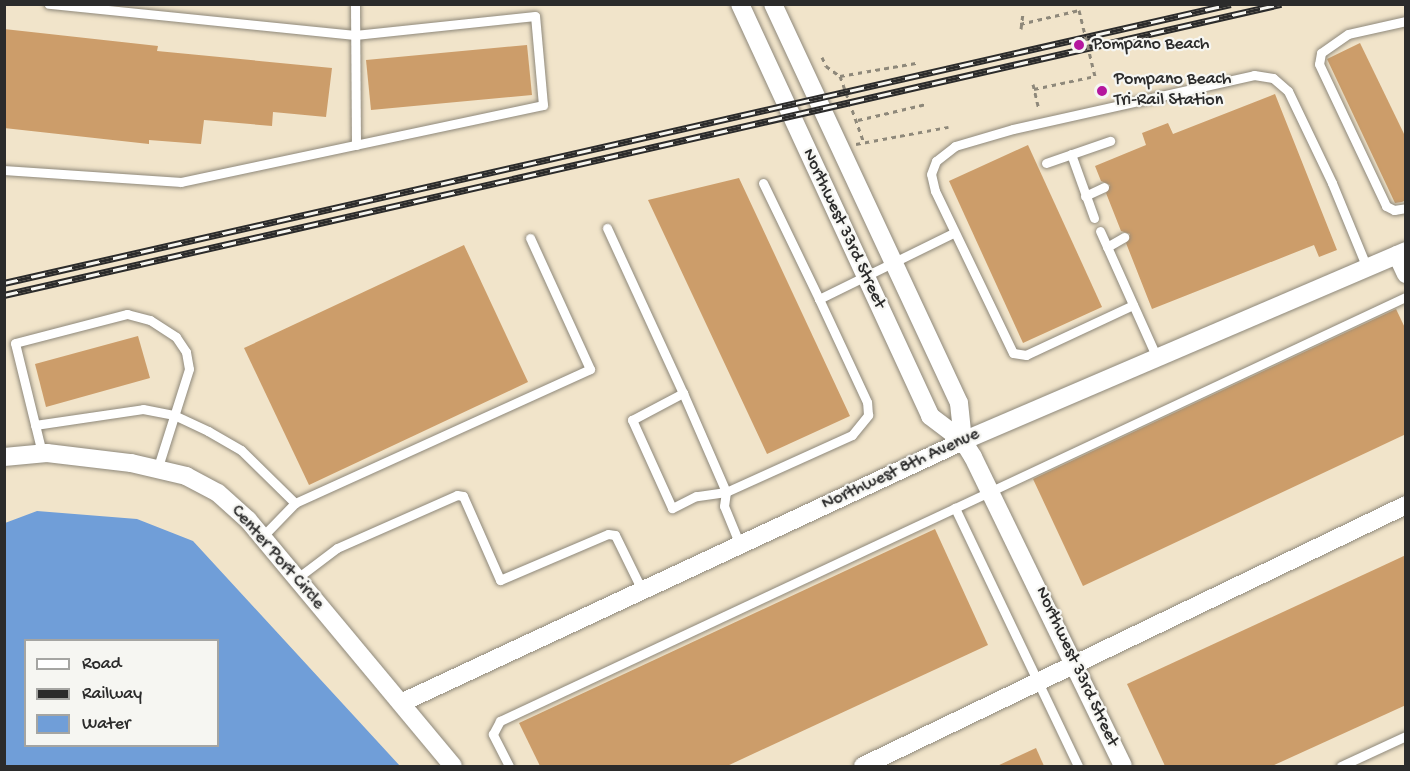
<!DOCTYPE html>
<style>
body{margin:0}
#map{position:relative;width:1410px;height:771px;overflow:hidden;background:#f1e4ca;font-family:"Gochi Hand",sans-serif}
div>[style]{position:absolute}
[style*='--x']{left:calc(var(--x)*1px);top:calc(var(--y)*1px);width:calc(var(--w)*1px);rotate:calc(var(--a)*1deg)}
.water>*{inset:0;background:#709ed8}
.building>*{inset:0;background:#cc9d6a}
.path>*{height:3px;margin-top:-1.5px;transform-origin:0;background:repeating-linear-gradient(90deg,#8e887a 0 4.5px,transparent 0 9px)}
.roads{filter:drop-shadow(0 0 2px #8e887a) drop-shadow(0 0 2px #8e887a)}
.lane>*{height:9px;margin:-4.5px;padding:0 4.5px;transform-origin:4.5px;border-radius:4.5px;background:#fff}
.street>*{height:18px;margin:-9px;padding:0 9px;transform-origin:9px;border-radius:9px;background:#fff}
.rail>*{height:7px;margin-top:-3.5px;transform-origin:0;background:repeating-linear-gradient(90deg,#f6f6f2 0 14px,#2b2b2b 0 28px);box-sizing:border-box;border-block:2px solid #2b2b2b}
.path-bridge>*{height:3px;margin-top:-1.5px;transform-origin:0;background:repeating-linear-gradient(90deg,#8e887a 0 4.5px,transparent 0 9px)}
.dots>*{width:16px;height:16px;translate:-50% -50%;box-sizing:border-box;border:3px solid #f6f6f2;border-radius:50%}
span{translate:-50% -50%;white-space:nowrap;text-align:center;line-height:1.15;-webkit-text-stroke:4.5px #f6f6f2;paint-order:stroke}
.poi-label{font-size:18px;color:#2b2b2b}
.left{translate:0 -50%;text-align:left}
.street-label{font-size:18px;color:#2b2b2b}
.frame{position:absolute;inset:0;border:6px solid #2b2b2b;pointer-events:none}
.legend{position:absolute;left:24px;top:639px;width:195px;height:108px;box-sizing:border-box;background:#f6f6f2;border:2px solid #a5a5a2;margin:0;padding:8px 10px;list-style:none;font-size:18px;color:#2b2b2b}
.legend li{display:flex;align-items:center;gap:12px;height:30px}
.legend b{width:30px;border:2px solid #a5a5a2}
</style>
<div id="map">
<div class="water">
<div style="clip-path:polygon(evenodd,37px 511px,137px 519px,193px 541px,400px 766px,5px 766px,5px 523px,37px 511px,26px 640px,218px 640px,218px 746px,26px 746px,26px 640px)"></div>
</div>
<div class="building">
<div style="clip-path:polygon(4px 29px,158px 46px,157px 51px,332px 68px,326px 117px,273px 112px,272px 126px,204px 120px,201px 144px,149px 140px,149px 144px,4px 128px)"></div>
<div style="clip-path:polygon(1360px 43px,1406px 138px,1406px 200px,1402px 202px,1395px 203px,1327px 59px)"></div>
<div style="clip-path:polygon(527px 45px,532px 95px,371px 110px,366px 60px)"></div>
<div style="clip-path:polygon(1275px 94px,1337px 250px,1319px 257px,1314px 245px,1152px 309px,1126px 243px,1130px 234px,1121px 231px,1106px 193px,1110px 185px,1101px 181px,1095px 166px,1146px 145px,1142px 133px,1168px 123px,1173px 134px)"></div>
<div style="clip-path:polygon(1028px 145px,1102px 307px,1023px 343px,949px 181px)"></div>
<div style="clip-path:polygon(739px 178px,850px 416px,767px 454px,648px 200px)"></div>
<div style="clip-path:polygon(464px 245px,528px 382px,309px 485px,244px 348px)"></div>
<div style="clip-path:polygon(1396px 309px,1406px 330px,1406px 434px,1083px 586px,1033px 479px)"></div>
<div style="clip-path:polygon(138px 336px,150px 378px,46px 407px,35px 364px)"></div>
<div style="clip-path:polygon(935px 529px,988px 645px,727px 766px,540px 766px,519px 723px)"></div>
<div style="clip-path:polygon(1406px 555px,1406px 705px,1272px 766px,1165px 766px,1127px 684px)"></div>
<div style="clip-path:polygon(1036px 748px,1044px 766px,997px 766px)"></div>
</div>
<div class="path">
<div style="--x:1020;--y:24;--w:61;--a:-13.3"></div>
<div style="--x:1021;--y:29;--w:17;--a:-83"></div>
<div style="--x:822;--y:57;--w:10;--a:66"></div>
<div style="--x:826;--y:66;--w:17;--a:36"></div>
<div style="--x:840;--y:76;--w:77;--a:-9.7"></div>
<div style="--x:840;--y:76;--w:71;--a:70.3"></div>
<div style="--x:1033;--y:84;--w:23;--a:77"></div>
<div style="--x:1034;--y:89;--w:62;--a:-12"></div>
<div style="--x:858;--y:120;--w:70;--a:-13.2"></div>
<div style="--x:856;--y:144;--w:94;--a:-10.5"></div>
</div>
<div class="roads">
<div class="lane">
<div style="--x:355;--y:4;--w:141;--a:89.6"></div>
<div style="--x:1406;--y:21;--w:59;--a:167.4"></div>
<div style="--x:1348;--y:34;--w:33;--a:145"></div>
<div style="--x:1321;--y:53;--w:11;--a:100"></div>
<div style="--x:1319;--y:64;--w:157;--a:64.7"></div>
<div style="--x:1386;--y:206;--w:9;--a:27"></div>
<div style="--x:1394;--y:210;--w:12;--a:-9"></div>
<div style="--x:1071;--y:154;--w:68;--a:70.2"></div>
<div style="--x:1046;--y:163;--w:68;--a:-19"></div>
<div style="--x:4;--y:170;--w:177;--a:3.9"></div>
<div style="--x:181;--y:182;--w:370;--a:-12"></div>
<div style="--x:543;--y:105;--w:89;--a:-95.1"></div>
<div style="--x:535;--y:16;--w:181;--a:174"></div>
<div style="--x:355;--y:35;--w:308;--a:-174.2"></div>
<div style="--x:763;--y:183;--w:129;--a:64.2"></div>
<div style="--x:819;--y:299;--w:149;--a:-26.2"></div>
<div style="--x:1085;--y:196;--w:21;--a:-25"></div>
<div style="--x:607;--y:228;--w:182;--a:65.3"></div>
<div style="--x:683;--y:393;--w:108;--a:66.5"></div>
<div style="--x:726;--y:492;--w:30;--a:172"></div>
<div style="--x:696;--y:496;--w:27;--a:153"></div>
<div style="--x:672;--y:508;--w:97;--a:-114.4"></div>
<div style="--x:632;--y:420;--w:58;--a:-27.9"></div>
<div style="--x:1100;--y:231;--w:139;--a:65.8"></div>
<div style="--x:1107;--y:247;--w:20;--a:-30"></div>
<div style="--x:1133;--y:305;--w:118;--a:155"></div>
<div style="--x:1026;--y:355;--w:13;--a:-171"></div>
<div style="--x:1013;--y:353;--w:180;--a:-115.7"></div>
<div style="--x:935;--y:191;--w:17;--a:-103"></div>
<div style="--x:931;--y:174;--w:14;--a:-69"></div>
<div style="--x:936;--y:161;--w:24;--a:-38"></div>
<div style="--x:955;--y:146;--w:60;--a:-16.3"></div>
<div style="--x:1013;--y:129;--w:247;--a:-12.6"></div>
<div style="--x:1254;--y:75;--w:19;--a:9"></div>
<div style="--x:1273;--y:78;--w:20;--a:41"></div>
<div style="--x:1288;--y:91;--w:102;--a:64.4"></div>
<div style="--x:1332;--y:183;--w:92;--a:67.6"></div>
<div style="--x:35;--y:425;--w:109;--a:-8.4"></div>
<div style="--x:143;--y:409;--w:32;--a:11"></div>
<div style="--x:174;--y:415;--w:38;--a:25"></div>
<div style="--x:208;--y:431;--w:38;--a:30"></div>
<div style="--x:241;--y:450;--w:76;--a:44.5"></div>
<div style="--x:295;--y:503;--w:47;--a:134.1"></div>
<div style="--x:42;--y:453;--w:113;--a:-103.8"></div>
<div style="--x:15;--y:343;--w:116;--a:-14.5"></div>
<div style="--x:127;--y:314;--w:24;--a:15"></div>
<div style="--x:150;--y:320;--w:31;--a:33"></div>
<div style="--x:176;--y:337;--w:18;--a:56"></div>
<div style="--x:186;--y:352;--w:17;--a:80"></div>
<div style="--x:189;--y:369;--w:106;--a:107.6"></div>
<div style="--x:295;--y:503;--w:324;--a:-24.4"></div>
<div style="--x:590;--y:369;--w:144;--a:-114.6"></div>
<div style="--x:740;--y:545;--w:42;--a:-112.3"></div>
<div style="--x:724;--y:506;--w:14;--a:-82"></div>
<div style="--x:726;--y:492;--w:138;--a:-24.3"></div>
<div style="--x:852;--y:435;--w:26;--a:-51"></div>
<div style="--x:868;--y:415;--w:13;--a:-94"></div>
<div style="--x:867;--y:402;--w:114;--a:-115"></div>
<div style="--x:296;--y:579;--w:51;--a:-37.1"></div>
<div style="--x:337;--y:548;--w:131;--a:-23.8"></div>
<div style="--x:457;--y:495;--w:6;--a:9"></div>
<div style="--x:463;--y:496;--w:92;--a:66.2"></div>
<div style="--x:500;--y:580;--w:117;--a:-23.1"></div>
<div style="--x:608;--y:534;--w:7;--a:8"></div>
<div style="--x:615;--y:535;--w:61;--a:63.9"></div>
<div style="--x:509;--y:766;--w:36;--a:-117"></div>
<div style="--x:493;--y:734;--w:15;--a:-62"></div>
<div style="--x:500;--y:721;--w:502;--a:-25.09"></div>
<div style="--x:1078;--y:766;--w:286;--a:-115.5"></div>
<div style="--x:955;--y:508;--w:498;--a:-25.1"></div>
<div style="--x:1341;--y:766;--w:72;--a:-24.8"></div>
</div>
<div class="street">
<div style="--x:740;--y:4;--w:454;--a:65.2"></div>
<div style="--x:930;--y:416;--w:41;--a:37.1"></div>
<div style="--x:963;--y:441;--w:19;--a:58"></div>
<div style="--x:973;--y:457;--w:343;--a:64.1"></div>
<div style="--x:773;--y:4;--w:440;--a:65"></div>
<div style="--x:959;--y:403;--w:38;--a:84"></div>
<div style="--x:1397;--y:255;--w:21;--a:65"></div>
<div style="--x:4;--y:457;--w:43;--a:-5.3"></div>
<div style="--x:47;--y:453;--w:85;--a:6.8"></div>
<div style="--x:131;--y:463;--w:57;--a:13.3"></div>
<div style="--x:186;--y:476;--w:36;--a:28"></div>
<div style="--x:218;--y:493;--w:40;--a:42"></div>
<div style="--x:248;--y:520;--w:320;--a:50.2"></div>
<div style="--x:403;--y:702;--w:618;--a:-24.99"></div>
<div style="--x:963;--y:441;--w:482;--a:-23.2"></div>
<div style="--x:863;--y:766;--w:602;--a:-25.67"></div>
</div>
</div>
<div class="rail">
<div style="--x:4;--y:283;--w:1258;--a:-12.81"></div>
<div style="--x:4;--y:295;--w:1310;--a:-12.84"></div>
</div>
<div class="path-bridge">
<div style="--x:1079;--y:10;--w:68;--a:76.4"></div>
</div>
<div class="dots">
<div style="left:1079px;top:45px;background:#b5179e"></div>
<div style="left:1102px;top:91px;background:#b5179e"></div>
</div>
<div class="poi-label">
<span class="left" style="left:1092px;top:45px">Pompano Beach</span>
<span class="left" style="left:1114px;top:91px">Pompano Beach<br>Tri-Rail Station</span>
</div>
<div class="street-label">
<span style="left:843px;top:229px;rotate:65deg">Northwest 33rd Street</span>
<span style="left:901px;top:470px;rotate:-25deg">Northwest 8th Avenue</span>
<span style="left:277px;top:558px;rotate:49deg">Center Port Circle</span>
<span style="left:1076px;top:667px;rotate:65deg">Northwest 33rd Street</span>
</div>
<div class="frame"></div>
<ul class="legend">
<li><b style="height:8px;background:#fff"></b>Road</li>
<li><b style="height:8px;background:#2b2b2b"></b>Railway</li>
<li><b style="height:16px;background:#709ed8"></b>Water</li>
</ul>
</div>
